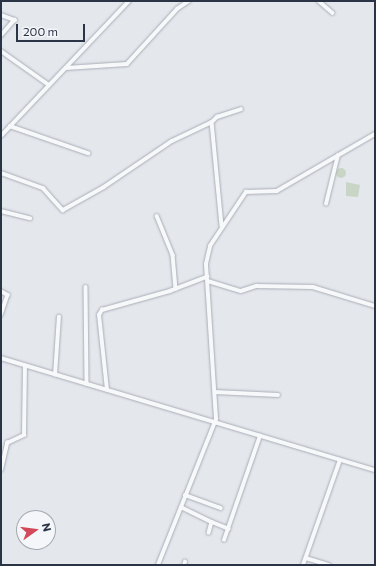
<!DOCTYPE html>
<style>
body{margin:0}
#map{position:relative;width:376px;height:566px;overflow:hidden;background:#e4e7ec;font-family:Commissioner,sans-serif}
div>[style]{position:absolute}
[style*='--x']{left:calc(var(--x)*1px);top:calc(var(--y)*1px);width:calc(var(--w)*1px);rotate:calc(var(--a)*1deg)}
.green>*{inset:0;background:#c9d6c5}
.round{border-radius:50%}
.roads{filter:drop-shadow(0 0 1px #a9aeb7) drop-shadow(0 0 1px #a9aeb7)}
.minor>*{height:3.5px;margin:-1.75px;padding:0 1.75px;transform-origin:1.75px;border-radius:1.75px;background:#f7f8fa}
span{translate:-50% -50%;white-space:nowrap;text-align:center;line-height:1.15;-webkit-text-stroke:3px #f4f6f9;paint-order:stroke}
.frame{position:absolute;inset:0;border:2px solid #2b3445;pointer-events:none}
.north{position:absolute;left:16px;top:510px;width:40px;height:40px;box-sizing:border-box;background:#f4f6f9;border:1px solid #a4a8b1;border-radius:50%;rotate:76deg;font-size:11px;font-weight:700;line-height:16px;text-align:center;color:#2b3445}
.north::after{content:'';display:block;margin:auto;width:14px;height:18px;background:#d1495b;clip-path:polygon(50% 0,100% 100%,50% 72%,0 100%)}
.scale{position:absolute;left:16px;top:24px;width:69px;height:18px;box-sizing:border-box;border:2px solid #2b3445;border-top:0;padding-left:5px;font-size:12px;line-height:14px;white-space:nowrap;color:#2b3445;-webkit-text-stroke:3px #f4f6f9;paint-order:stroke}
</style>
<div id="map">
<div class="green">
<div class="round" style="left:336px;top:168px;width:10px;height:10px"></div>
<div style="clip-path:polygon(346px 182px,360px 185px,358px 197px,346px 196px)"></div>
</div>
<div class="roads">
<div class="minor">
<div style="--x:319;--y:1;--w:18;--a:41"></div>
<div style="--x:1;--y:15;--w:15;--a:20"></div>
<div style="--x:15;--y:20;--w:21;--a:131"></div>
<div style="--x:1;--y:51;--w:57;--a:35.1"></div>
<div style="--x:66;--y:68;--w:61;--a:-3.8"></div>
<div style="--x:127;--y:64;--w:74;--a:-47.7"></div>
<div style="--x:177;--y:9;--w:14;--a:-34"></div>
<div style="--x:212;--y:122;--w:104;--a:84.5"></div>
<div style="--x:10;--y:126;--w:83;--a:19.1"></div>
<div style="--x:1;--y:136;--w:186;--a:-46.5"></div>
<div style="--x:1;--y:173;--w:45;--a:19.7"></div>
<div style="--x:43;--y:188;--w:30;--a:48"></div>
<div style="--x:63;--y:210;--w:47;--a:-29.3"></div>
<div style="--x:104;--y:187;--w:82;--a:-34.1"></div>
<div style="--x:172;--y:141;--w:44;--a:-25.4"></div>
<div style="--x:212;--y:122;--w:7;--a:-45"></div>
<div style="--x:217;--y:117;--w:25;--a:-18"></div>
<div style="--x:326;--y:204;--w:50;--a:-76.2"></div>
<div style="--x:1;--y:211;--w:30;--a:14"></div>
<div style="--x:157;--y:216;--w:42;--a:67.7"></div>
<div style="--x:173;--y:255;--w:34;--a:85"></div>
<div style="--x:208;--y:281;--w:34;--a:17"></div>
<div style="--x:241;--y:291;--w:16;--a:-18"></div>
<div style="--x:256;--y:286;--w:57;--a:1"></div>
<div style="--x:313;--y:287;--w:65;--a:17"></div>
<div style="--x:86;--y:287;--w:97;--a:89.4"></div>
<div style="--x:1;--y:291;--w:8;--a:30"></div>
<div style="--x:8;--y:295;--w:21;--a:109"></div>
<div style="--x:1;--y:358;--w:390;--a:16.7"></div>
<div style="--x:55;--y:375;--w:58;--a:-86.1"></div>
<div style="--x:107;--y:390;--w:75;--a:-96.1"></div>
<div style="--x:99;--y:315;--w:6;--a:-59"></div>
<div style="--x:102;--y:310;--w:71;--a:-15.6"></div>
<div style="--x:170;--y:291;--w:40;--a:-21"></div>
<div style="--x:215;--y:392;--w:63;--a:2.7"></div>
<div style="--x:1;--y:470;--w:28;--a:-77"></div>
<div style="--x:7;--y:443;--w:19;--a:-25"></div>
<div style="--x:24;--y:435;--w:69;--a:-89.2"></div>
<div style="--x:185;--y:495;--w:38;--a:20"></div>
<div style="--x:181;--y:507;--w:34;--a:26"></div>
<div style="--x:212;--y:522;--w:11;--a:105"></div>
<div style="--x:212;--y:522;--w:18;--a:22"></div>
<div style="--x:224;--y:540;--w:110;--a:-70.9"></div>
<div style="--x:306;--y:558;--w:24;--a:17"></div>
<div style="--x:158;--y:565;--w:157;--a:-68.3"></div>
<div style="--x:216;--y:419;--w:155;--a:-93.7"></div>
<div style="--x:206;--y:264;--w:18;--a:-77"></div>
<div style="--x:210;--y:246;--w:65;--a:-56.3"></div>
<div style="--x:246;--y:192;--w:31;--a:-2"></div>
<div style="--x:277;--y:191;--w:113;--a:-30.2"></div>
<div style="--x:184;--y:565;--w:3;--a:-72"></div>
<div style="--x:303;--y:565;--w:111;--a:-70.6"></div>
</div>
</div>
<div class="frame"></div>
<div class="north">N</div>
<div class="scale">200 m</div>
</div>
